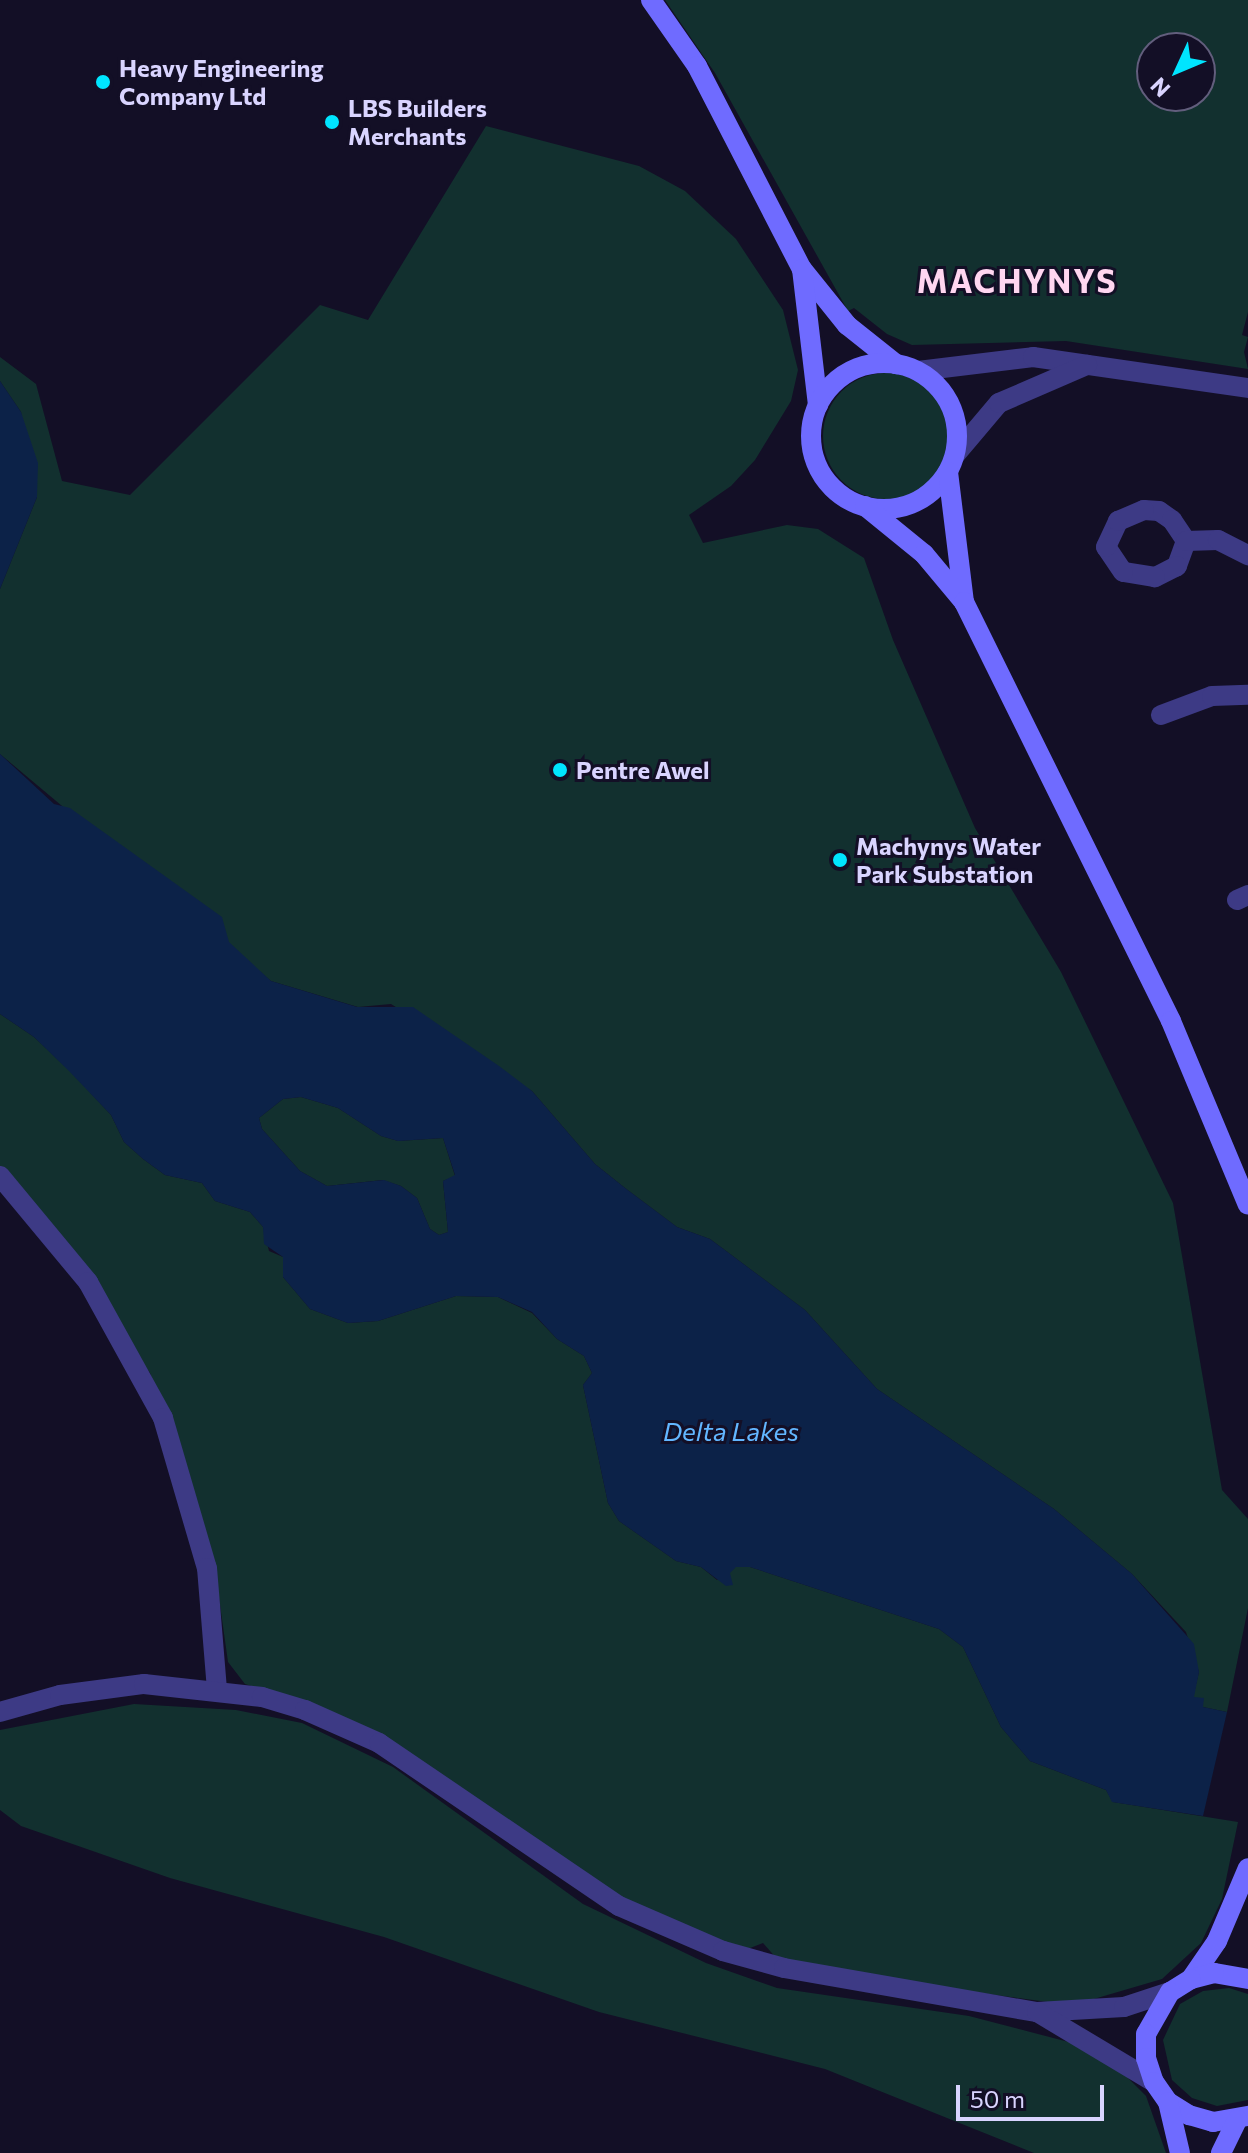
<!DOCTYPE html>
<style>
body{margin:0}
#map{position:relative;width:1248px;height:2153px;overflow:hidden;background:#130f26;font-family:Commissioner,sans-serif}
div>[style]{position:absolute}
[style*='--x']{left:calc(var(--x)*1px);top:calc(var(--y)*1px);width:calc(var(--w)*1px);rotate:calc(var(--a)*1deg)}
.green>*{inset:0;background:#12302f}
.round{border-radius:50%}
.water>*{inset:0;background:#0c2248}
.street>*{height:20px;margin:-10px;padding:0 10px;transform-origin:10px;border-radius:10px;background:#3d3a85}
.secondary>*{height:20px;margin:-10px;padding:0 10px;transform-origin:10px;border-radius:10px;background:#6f6bff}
.secondary>.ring{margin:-10px;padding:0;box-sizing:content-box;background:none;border:20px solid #6f6bff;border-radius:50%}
.dots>*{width:22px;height:22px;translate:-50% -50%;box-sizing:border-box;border:4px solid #130f26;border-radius:50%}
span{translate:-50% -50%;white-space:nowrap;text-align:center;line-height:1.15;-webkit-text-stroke:6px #130f26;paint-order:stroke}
.poi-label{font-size:24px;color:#d9d4ff;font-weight:700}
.left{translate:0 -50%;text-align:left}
.water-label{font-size:26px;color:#62b6ff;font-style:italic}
.district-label{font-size:32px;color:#ffd6f0;font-weight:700;letter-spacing:2px}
.north{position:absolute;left:1136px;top:32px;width:80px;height:80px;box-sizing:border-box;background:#130f26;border:2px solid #625e7d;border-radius:50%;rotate:226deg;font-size:22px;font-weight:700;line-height:32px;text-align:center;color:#d9d4ff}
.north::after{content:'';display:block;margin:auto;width:28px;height:36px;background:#00e5ff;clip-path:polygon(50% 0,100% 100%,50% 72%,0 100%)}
.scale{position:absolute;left:956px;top:2085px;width:148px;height:36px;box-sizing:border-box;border:4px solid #d9d4ff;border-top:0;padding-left:10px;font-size:24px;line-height:28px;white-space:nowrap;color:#d9d4ff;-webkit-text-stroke:6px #130f26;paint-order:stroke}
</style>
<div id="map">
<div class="green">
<div style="clip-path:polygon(evenodd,665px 0,1248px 0,1248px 312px,1242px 335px,1248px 337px,1244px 352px,1248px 369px,1066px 341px,912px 345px,887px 334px,854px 308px,848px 311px,715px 73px,665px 0,1152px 48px,1200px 48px,1200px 96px,1152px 96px,1152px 48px)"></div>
<div style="clip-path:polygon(486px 126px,639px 166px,685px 191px,736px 239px,783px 310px,798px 370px,791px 401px,755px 460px,731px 486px,689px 515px,703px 543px,787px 525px,818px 529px,864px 558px,893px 640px,975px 828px,1061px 972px,1173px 1203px,1222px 1490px,1248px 1519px,1248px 1608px,1227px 1712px,1203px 1707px,1193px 1697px,1199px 1672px,1186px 1632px,1132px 1574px,1054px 1509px,877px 1389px,805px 1310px,710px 1239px,677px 1227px,625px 1188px,595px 1164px,532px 1091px,391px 1004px,358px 1007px,271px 981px,0 754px,0 589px,37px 497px,21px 412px,0 381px,0 357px,36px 384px,62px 481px,130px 495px,320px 305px,368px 320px)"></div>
<div class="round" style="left:823px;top:373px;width:126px;height:126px"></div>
<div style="clip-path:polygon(0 1014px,34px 1037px,69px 1070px,111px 1115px,124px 1142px,143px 1159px,165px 1175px,202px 1183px,215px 1201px,250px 1212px,263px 1227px,269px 1251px,283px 1257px,283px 1277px,310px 1309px,348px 1323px,378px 1321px,456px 1296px,498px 1297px,532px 1313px,557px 1339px,584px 1356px,592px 1373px,583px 1385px,608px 1503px,619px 1521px,676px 1561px,701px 1567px,717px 1580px,736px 1566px,750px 1567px,939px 1629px,963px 1647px,1001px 1727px,1030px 1761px,1106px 1790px,1113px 1802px,1238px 1822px,1222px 1899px,1201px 1943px,1162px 1979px,1087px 2001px,1048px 2002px,892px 1981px,778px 1960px,763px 1943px,745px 1950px,625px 1901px,327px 1711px,245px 1684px,228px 1662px,215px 1569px,150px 1373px,0 1168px)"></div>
<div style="clip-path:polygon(301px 1097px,338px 1108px,381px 1136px,398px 1141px,443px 1138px,455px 1176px,443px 1181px,448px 1232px,439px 1235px,430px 1229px,417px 1198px,401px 1186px,383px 1180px,327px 1186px,300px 1171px,262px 1129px,259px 1118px,283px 1099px)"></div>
<div style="clip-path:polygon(134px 1704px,236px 1710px,302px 1723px,393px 1767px,583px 1904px,706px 1963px,777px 1988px,969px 2016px,1084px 2046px,1119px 2069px,1146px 2096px,1166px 2153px,1034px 2153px,825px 2069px,599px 2012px,384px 1937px,170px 1878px,21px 1826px,0 1810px,0 1730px)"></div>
<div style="clip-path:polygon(1229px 1988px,1248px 1994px,1248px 2100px,1217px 2106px,1192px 2098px,1172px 2080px,1163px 2040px,1180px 2004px,1203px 1991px)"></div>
</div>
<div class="water">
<div style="clip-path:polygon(0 381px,21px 412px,38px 463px,37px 497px,0 589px)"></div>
<div style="clip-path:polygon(evenodd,0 754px,54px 804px,70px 808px,222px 917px,229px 942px,271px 981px,357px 1007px,413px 1007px,499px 1066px,532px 1091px,595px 1164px,625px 1188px,677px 1227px,710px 1239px,805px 1310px,877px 1389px,1054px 1509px,1132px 1574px,1194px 1644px,1199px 1672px,1194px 1697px,1204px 1698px,1203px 1707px,1227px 1712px,1203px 1816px,1112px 1802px,1106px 1790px,1030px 1761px,1001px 1727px,963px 1647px,939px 1629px,750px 1567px,736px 1567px,730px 1573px,733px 1585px,726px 1586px,701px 1567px,676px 1561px,619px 1521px,608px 1503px,583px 1385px,592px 1373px,584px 1356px,557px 1339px,532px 1312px,498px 1297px,456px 1296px,378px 1321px,348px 1323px,310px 1309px,283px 1277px,283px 1257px,264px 1244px,263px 1227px,250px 1212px,215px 1201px,202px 1183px,165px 1175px,143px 1159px,124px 1142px,111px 1115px,69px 1071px,34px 1037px,0 1014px,0 754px,301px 1097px,338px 1108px,381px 1136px,398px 1141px,443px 1138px,455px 1175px,443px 1181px,448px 1232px,439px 1235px,430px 1229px,417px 1198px,401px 1186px,384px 1180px,327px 1186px,300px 1171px,262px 1129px,259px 1118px,283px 1099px,301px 1097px)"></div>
</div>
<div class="street">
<div style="--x:918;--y:371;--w:116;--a:-6.9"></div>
<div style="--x:1033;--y:357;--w:217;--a:8.2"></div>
<div style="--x:955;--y:455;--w:68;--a:-49.8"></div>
<div style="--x:999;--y:403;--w:96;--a:-23.4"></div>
<div style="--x:1144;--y:510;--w:15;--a:4"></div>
<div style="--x:1159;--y:511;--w:16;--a:35"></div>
<div style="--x:1172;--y:520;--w:25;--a:56"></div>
<div style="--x:1186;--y:541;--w:27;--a:110"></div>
<div style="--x:1177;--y:566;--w:25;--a:153"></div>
<div style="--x:1155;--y:577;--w:32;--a:-171"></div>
<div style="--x:1123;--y:572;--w:30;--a:-124"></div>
<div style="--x:1106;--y:547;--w:29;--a:-65"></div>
<div style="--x:1118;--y:521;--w:28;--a:-23"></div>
<div style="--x:1186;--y:541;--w:32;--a:-2"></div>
<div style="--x:1218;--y:540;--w:34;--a:27"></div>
<div style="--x:1161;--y:715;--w:54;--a:-20.4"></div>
<div style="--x:1212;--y:696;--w:36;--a:-2"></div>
<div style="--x:1237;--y:900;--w:12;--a:-24"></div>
<div style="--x:0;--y:1176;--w:138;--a:50.3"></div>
<div style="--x:88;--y:1282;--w:155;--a:61.1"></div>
<div style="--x:163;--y:1418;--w:156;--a:73.7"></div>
<div style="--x:207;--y:1568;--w:122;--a:85.3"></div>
<div style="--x:0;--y:1712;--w:62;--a:-15.8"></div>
<div style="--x:60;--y:1695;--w:85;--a:-7.5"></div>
<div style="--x:144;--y:1684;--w:119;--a:6.3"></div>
<div style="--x:262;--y:1697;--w:45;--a:16.8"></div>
<div style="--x:305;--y:1710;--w:81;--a:24"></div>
<div style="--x:379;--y:1743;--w:290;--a:34.2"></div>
<div style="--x:619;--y:1906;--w:113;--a:23.4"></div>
<div style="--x:723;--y:1951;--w:63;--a:15.6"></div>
<div style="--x:784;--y:1968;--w:257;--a:9.9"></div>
<div style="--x:1037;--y:2012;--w:87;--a:-3.3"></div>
<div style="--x:1124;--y:2007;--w:48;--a:-18.1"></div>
<div style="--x:1037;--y:2012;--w:136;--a:30.9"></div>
</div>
<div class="secondary">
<div style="--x:651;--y:0;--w:80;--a:55.1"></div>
<div style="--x:697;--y:66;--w:229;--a:62.7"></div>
<div style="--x:802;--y:269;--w:72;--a:51.2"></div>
<div style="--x:847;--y:325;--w:63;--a:38.5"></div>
<div style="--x:802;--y:269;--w:137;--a:83.3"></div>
<div class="ring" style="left:811px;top:363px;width:126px;height:126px"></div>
<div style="--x:948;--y:472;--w:131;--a:83"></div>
<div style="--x:865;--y:506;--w:76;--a:39.1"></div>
<div style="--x:924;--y:554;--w:62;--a:50.2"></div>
<div style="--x:964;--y:602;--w:467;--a:63.7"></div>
<div style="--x:1171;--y:1021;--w:199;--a:67.3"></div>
<div style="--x:1191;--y:1979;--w:46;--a:-55.6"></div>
<div style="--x:1217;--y:1941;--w:79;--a:-67"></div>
<div style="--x:1248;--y:1979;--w:35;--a:-170"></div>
<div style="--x:1214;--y:1973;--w:24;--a:165"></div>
<div style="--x:1191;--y:1979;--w:25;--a:148"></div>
<div style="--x:1170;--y:1992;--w:48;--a:119.7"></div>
<div style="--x:1146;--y:2034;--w:24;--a:90"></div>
<div style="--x:1146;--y:2058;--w:25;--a:72"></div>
<div style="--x:1154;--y:2082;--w:24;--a:55"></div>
<div style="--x:1168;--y:2102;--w:25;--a:32"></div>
<div style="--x:1189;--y:2115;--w:25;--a:16"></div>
<div style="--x:1213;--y:2122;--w:36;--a:-10"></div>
<div style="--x:1168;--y:2102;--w:52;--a:76.8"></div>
<div style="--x:1221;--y:2153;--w:37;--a:-64"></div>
</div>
<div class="dots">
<div style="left:103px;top:82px;background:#00e5ff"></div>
<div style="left:332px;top:122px;background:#00e5ff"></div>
<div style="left:560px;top:770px;background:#00e5ff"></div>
<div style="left:840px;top:860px;background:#00e5ff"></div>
</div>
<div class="poi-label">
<span class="left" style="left:119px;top:82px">Heavy Engineering<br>Company Ltd</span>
<span class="left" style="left:348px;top:122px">LBS Builders<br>Merchants</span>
<span class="left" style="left:576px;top:770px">Pentre Awel</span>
<span class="left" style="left:856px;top:860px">Machynys Water<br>Park Substation</span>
</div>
<div class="water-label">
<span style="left:731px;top:1431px">Delta Lakes</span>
</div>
<div class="district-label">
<span style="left:1017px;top:280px">MACHYNYS</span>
</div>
<div class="north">N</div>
<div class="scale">50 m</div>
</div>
